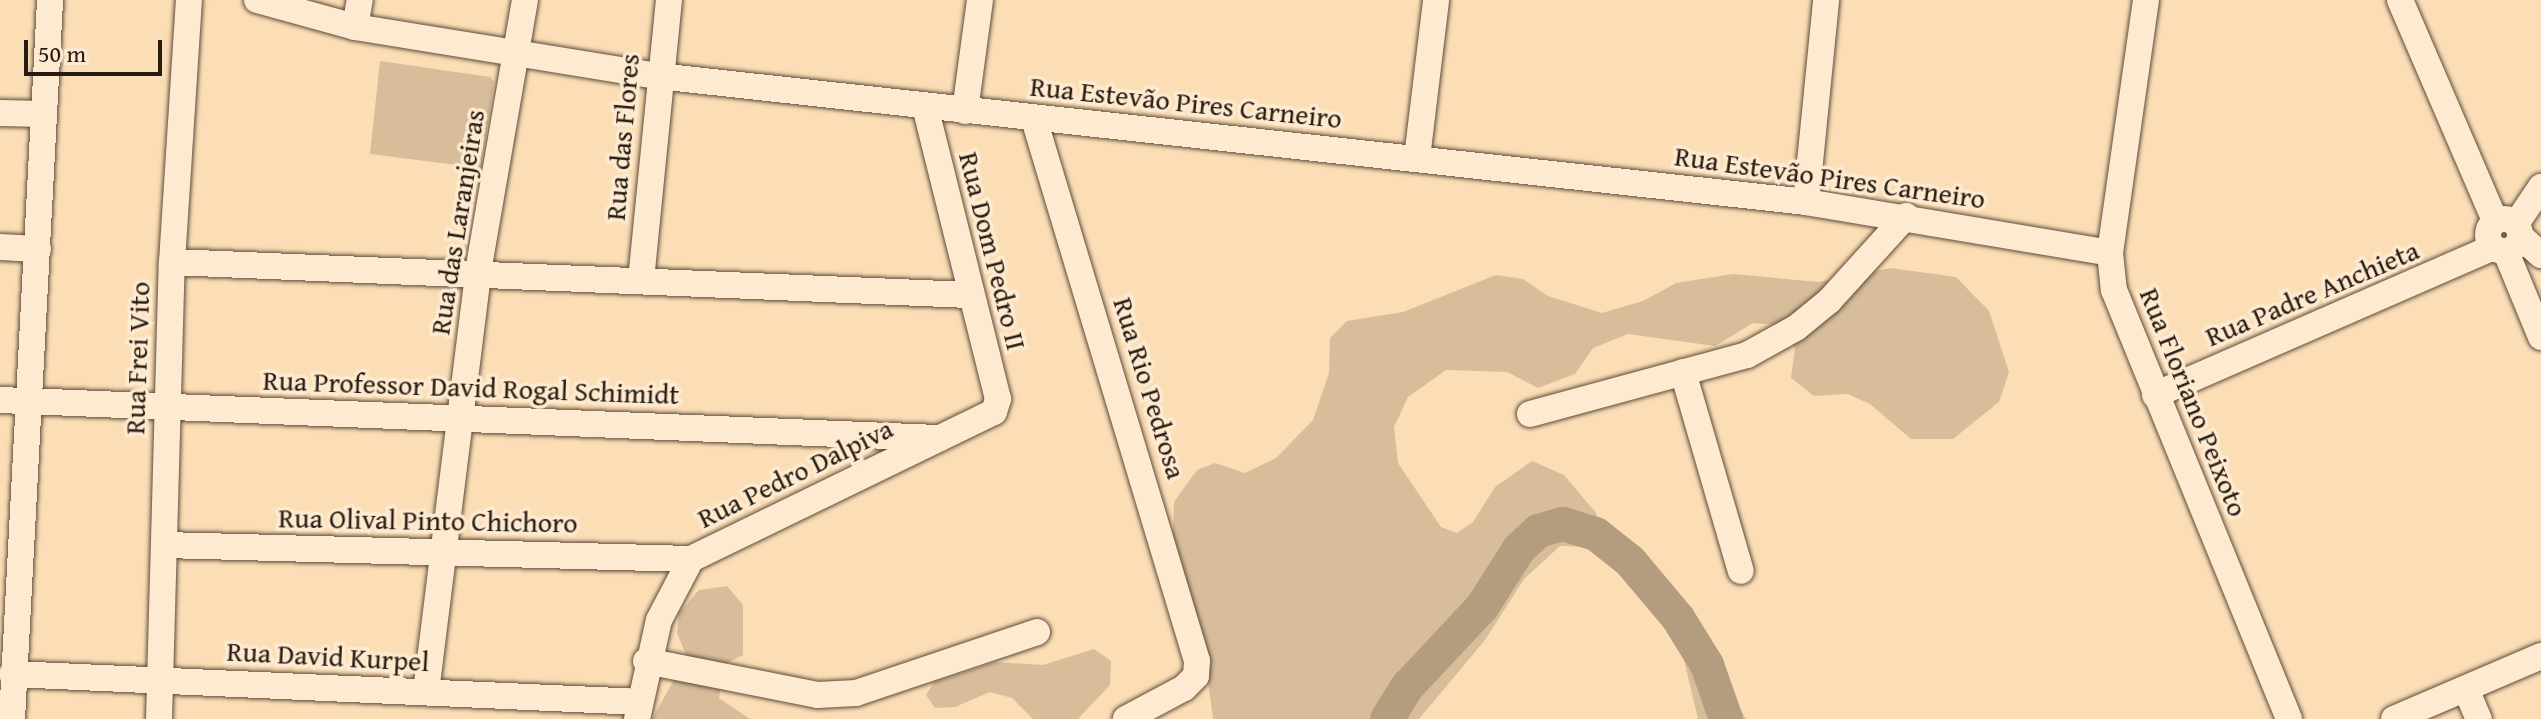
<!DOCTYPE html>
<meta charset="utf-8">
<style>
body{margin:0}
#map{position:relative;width:2541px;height:719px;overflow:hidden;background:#fcdeb6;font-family:"Gentium Book Plus",serif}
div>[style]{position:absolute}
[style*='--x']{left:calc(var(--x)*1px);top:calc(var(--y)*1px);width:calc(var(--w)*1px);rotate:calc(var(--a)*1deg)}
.green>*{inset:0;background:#d8bd9a}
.river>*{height:34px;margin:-17px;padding:0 17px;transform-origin:17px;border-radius:17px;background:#b49c7e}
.roads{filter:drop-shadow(0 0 2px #5c4c3b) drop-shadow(0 0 2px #5c4c3b)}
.minor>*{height:26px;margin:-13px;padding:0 13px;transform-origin:13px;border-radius:13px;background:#fdead0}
.minor>.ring{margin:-13px;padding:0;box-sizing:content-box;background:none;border:26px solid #fdead0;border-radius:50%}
span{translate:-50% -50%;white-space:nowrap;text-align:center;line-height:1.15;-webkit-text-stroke:7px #fdead0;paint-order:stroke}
.street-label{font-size:28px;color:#271c12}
.scale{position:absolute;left:24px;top:40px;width:138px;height:36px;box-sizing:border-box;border:4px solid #271c12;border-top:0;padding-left:10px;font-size:24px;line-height:28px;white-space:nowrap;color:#271c12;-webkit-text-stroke:6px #fdead0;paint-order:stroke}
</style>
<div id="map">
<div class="green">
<div style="clip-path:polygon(380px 61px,490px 77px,494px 82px,481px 168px,370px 154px)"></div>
<div style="clip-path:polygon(1891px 268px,1956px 277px,1989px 311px,2009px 372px,1999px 402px,1953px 439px,1911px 439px,1870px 404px,1848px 394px,1814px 396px,1791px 378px,1795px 348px,1777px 325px,1753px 323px,1715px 346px,1628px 334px,1593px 348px,1575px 374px,1538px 388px,1507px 372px,1446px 370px,1408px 397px,1394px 427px,1398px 463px,1441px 527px,1457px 533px,1473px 522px,1495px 487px,1532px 461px,1564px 475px,1596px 513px,1604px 533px,1592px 547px,1560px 546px,1524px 579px,1485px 640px,1419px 719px,1213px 719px,1205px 657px,1173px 536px,1174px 502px,1197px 470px,1215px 463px,1245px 473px,1276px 458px,1313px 420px,1329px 373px,1330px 338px,1347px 321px,1403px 312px,1496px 275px,1523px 279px,1548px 296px,1602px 313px,1643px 301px,1676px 283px,1733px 274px,1819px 282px)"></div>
<div style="clip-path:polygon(727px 586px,743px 605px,743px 655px,725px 664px,719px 698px,750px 719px,652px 719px,687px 657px,677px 633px,679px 613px,699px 590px)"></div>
<div style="clip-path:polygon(1690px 648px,1709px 656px,1746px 719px,1698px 719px,1684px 660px)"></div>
<div style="clip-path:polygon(1094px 649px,1111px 661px,1110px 685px,1078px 719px,1033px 719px,1012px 698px,990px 692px,955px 707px,935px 708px,926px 695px,934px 682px,996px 662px,1043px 665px)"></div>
</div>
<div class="river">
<div style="--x:1387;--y:719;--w:39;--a:-58"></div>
<div style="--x:1408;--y:686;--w:108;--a:-46.9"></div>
<div style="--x:1482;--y:607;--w:69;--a:-57.5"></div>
<div style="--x:1519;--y:549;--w:26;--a:-43"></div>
<div style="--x:1538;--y:531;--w:26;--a:-16"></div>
<div style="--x:1563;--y:524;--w:34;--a:17"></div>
<div style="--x:1596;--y:534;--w:43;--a:38.5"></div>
<div style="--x:1630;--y:561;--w:75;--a:49.9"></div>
<div style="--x:1678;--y:618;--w:55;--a:58.3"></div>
<div style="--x:1707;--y:665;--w:57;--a:70.6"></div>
</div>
<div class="roads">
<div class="minor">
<div style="--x:257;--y:0;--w:102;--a:15.4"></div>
<div style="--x:355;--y:27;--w:307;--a:9.2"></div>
<div style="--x:658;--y:76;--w:1155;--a:6.26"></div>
<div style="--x:1806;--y:202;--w:308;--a:9.5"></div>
<div style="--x:2146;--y:0;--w:256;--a:98.1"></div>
<div style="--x:2110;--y:253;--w:37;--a:84"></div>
<div style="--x:2114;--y:290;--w:463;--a:67.8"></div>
<div style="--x:2400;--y:0;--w:241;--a:66.7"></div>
<div style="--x:355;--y:27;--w:27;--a:-80"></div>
<div style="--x:965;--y:111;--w:112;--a:-82.3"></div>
<div style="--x:0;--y:113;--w:44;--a:1.3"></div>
<div style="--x:1034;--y:119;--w:566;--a:73.26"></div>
<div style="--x:1197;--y:661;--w:15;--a:94"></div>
<div style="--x:1196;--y:676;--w:17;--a:135"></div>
<div style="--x:1184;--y:688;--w:66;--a:151.9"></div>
<div style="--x:1417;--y:158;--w:159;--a:-83.1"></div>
<div style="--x:1806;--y:202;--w:203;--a:-84.3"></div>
<div class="ring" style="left:2488px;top:219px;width:6px;height:6px"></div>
<div style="--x:2516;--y:224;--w:45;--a:-56"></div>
<div style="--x:2521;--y:237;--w:27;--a:42"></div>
<div style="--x:0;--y:247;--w:38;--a:3"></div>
<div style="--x:2506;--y:252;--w:92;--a:67.6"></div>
<div style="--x:172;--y:262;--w:798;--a:2.37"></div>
<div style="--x:641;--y:280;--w:281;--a:-84.3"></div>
<div style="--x:1683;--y:372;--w:207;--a:73.8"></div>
<div style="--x:2155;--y:395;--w:369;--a:-23.6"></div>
<div style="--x:0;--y:400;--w:940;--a:2.32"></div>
<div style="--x:1530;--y:414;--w:225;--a:-15.2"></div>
<div style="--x:1747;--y:355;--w:56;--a:-28.9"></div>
<div style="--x:1796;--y:328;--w:43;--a:-39.3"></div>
<div style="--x:1829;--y:301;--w:115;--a:-47.8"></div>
<div style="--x:164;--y:545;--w:527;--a:1.52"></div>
<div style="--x:646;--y:661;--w:175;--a:11.2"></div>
<div style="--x:818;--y:695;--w:38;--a:-3"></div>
<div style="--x:856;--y:693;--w:191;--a:-18.6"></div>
<div style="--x:12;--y:674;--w:629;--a:2.55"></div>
<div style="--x:2466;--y:689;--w:33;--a:67"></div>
<div style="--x:426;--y:692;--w:423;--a:-82.9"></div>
<div style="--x:478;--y:272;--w:276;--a:-80.2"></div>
<div style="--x:12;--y:719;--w:720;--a:-86.97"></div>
<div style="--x:159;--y:719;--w:457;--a:-88.4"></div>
<div style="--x:172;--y:262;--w:263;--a:-86.3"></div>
<div style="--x:637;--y:719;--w:101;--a:-77.5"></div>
<div style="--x:659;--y:620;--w:69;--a:-62.3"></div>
<div style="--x:691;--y:559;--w:337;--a:-25.9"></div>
<div style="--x:994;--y:412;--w:14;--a:-73"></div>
<div style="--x:998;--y:399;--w:302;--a:-104"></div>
<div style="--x:2394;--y:719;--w:160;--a:-23.2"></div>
</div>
</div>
<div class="street-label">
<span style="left:1186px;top:102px;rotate:6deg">Rua Estevão Pires Carneiro</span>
<span style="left:622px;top:137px;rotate:-85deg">Rua das Flores</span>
<span style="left:1830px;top:177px;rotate:8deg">Rua Estevão Pires Carneiro</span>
<span style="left:457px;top:222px;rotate:-81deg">Rua das Laranjeiras</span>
<span style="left:993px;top:251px;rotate:76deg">Rua Dom Pedro II</span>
<span style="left:2312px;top:293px;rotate:-23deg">Rua Padre Anchieta</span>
<span style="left:137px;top:358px;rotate:-88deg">Rua Frei Vito</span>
<span style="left:471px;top:387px;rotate:2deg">Rua Professor David Rogal Schimidt</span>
<span style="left:1150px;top:388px;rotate:73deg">Rua Rio Pedrosa</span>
<span style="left:2194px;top:402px;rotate:68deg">Rua Floriano Peixoto</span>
<span style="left:795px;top:473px;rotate:-26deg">Rua Pedro Dalpiva</span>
<span style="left:428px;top:520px;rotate:1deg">Rua Olival Pinto Chichoro</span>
<span style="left:328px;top:656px;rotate:3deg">Rua David Kurpel</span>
</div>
<div class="scale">50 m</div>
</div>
